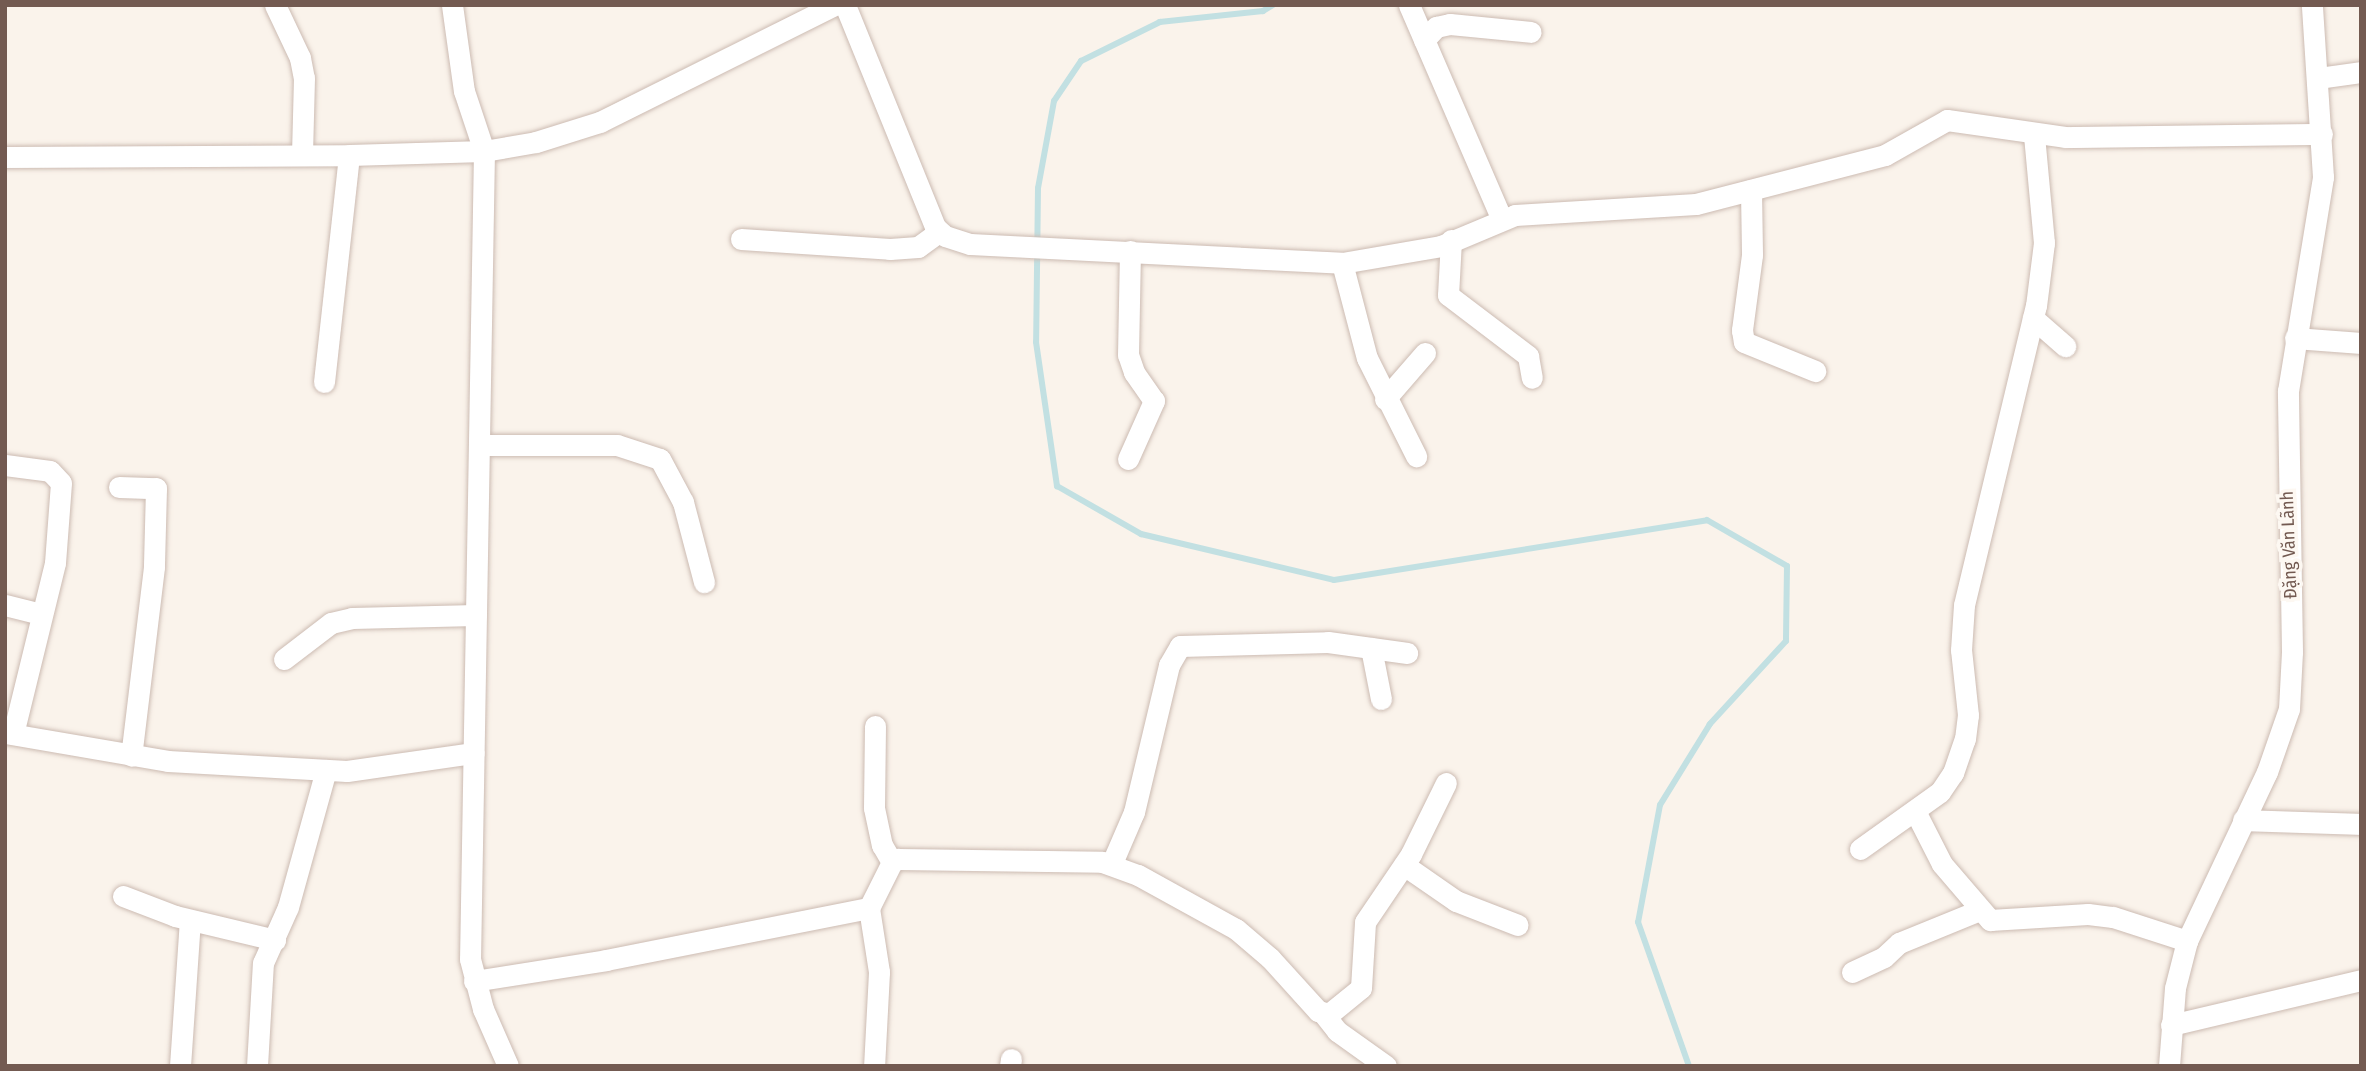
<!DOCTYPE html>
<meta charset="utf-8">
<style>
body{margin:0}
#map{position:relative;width:2366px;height:1071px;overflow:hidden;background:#faf3eb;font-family:"Fira Sans Condensed",sans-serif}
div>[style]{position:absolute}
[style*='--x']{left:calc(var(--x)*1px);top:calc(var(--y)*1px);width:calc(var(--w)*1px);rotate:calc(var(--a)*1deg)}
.stream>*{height:6px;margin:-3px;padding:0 3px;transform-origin:3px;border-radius:3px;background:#c2e0e2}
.roads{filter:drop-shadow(0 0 2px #ccbbb2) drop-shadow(0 0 2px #ccbbb2)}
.minor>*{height:21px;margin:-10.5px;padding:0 10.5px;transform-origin:10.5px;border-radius:10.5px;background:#fff}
span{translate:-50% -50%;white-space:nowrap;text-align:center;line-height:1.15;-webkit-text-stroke:7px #fdf8f2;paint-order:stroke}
.street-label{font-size:18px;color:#735a51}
.frame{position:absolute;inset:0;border:7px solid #735a51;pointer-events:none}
</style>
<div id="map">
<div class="stream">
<div style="--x:1273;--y:5;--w:12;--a:149"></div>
<div style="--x:1263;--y:11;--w:104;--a:173.9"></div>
<div style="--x:1160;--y:22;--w:88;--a:153.7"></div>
<div style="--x:1081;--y:61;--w:48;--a:124"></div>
<div style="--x:1054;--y:101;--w:88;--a:100.4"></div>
<div style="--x:1038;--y:188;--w:154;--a:90.7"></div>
<div style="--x:1036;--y:342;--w:146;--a:81.7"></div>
<div style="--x:1057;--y:486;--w:97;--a:29.7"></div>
<div style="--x:1141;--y:534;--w:198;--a:13.4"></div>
<div style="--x:1334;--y:580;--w:378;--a:-9.1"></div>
<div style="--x:1707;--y:520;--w:92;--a:29.9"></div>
<div style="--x:1787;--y:566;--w:75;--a:90.8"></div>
<div style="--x:1786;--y:641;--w:113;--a:132.5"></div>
<div style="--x:1710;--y:724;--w:95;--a:121.7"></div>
<div style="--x:1660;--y:805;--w:119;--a:100.6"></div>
<div style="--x:1638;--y:922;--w:153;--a:70.5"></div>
</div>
<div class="roads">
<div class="minor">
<div style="--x:275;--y:5;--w:59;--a:64.7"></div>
<div style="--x:300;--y:58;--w:20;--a:79"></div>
<div style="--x:304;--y:78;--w:76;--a:91.5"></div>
<div style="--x:452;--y:5;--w:87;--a:82.1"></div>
<div style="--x:464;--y:91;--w:63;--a:71.6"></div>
<div style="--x:484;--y:151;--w:808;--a:90.99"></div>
<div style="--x:470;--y:959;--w:52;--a:75.4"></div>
<div style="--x:483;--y:1009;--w:62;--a:66.3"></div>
<div style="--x:845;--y:5;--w:240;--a:67.9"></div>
<div style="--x:935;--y:227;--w:13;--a:42"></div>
<div style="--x:945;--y:236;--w:26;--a:18"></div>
<div style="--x:970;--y:244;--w:372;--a:2.9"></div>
<div style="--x:1342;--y:263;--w:100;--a:-9.7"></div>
<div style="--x:1441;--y:246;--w:80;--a:-22.7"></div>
<div style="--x:1515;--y:215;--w:181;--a:-3.5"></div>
<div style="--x:1696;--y:204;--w:195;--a:-14.5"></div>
<div style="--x:1885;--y:155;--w:71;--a:-29.4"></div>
<div style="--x:1947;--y:120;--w:119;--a:8.2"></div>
<div style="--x:2065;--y:137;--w:257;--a:-0.7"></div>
<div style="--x:1409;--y:5;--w:232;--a:66.6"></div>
<div style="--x:1424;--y:40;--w:18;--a:-47"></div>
<div style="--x:1436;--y:27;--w:14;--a:-12"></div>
<div style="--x:1450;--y:24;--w:81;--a:5.6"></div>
<div style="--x:2319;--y:78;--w:42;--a:-8.1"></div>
<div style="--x:5;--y:157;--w:344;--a:-0.3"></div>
<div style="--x:349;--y:155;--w:135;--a:-1.7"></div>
<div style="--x:484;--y:151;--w:53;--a:-9.8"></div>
<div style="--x:536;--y:142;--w:67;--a:-17.4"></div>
<div style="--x:600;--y:122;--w:263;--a:-26.5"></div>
<div style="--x:1751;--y:190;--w:65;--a:89.1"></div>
<div style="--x:1752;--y:255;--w:76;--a:97.6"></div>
<div style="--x:1742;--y:330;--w:12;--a:81"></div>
<div style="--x:1744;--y:342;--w:77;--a:22.2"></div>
<div style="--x:741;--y:239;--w:149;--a:3.8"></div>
<div style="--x:890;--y:249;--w:28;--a:-4"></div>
<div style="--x:918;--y:247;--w:26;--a:-36"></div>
<div style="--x:1451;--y:240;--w:55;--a:93.1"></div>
<div style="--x:1448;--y:295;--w:101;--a:37.3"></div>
<div style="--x:1528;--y:356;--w:22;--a:80"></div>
<div style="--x:1342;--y:263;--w:98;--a:75.3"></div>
<div style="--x:1367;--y:358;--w:110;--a:63.4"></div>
<div style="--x:2033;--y:318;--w:43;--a:41.2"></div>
<div style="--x:2295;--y:338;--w:66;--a:4.3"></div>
<div style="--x:324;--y:382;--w:228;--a:-83.7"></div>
<div style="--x:1385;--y:399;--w:61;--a:-49"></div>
<div style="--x:479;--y:445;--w:138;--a:0"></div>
<div style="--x:617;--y:445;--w:45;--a:18"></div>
<div style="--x:660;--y:459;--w:49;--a:61.9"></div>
<div style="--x:683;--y:502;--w:83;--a:75.3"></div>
<div style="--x:1128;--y:459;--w:64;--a:-65.9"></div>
<div style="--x:1154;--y:401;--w:35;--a:-125"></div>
<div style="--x:1134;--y:372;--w:18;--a:-109"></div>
<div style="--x:1128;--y:355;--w:104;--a:-88.9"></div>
<div style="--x:5;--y:465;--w:45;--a:7.6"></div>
<div style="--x:50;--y:471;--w:16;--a:47"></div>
<div style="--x:61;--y:483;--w:80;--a:94.3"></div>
<div style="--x:55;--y:563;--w:176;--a:103.8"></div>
<div style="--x:119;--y:487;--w:37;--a:2"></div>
<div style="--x:156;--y:488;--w:79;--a:91.5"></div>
<div style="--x:154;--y:567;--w:190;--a:96.9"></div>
<div style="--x:5;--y:605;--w:37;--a:14"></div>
<div style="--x:1371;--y:648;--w:52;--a:78.9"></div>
<div style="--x:284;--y:659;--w:59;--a:-37.5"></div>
<div style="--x:331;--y:623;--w:22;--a:-13"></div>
<div style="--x:352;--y:618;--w:124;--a:-1.4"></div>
<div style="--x:875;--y:726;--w:82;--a:90.7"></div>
<div style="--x:874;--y:808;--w:38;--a:78"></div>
<div style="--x:882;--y:845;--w:20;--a:60"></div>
<div style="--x:5;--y:733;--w:165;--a:9.7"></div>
<div style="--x:168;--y:761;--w:179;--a:3.2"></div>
<div style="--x:347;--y:771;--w:128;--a:-8.1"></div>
<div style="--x:1916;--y:813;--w:57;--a:63"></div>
<div style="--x:1942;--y:864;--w:74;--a:49.4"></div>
<div style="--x:1990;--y:920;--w:98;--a:-3.5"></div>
<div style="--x:2088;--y:914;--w:25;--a:7"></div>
<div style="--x:2113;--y:917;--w:78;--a:18"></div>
<div style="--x:2243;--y:820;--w:118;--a:1.9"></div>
<div style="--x:1860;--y:849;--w:98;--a:-35.5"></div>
<div style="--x:1940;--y:792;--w:23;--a:-56"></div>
<div style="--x:1953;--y:773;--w:36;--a:-71"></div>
<div style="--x:1965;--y:739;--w:24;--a:-83"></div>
<div style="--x:1968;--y:715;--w:65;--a:-96.1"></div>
<div style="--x:1961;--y:650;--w:45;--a:-86.2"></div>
<div style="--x:1964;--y:605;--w:308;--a:-76.5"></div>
<div style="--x:2036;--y:306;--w:64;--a:-82.8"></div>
<div style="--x:2044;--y:243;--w:107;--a:-95.3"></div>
<div style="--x:1112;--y:863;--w:56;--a:-66.7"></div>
<div style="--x:1134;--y:812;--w:151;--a:-76.6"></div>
<div style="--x:1169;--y:665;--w:22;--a:-60"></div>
<div style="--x:1180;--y:646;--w:148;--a:-1.5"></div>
<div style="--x:1328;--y:642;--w:80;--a:7.9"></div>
<div style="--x:1404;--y:865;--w:63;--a:34.7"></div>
<div style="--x:1456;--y:901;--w:66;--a:21.2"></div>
<div style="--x:123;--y:896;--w:56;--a:21"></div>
<div style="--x:175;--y:916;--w:103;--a:13.5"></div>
<div style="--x:869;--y:908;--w:65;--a:81.1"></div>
<div style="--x:879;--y:972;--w:94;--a:93"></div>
<div style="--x:1852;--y:972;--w:35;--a:-25"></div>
<div style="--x:1884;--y:957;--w:21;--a:-43"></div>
<div style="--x:1899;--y:943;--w:87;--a:-22.2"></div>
<div style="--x:474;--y:981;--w:134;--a:-9"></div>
<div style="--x:606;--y:960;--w:268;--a:-11.2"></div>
<div style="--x:869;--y:908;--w:51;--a:-63.4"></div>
<div style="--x:892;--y:862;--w:7;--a:-27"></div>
<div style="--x:898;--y:859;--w:204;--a:0.8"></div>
<div style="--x:1102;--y:862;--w:38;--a:20"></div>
<div style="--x:1138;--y:875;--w:112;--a:28.9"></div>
<div style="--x:1236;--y:929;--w:45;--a:40.5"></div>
<div style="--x:1270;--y:958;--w:72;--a:47.8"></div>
<div style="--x:1318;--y:1011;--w:11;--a:15"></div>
<div style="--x:1329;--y:1014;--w:41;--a:-39.1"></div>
<div style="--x:1361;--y:988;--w:66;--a:-86.5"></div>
<div style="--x:1365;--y:922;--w:82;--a:-55.9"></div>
<div style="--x:1411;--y:854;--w:79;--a:-63.8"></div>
<div style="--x:1323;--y:1013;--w:23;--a:52"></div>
<div style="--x:1337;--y:1031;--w:60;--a:35.5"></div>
<div style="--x:2171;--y:1025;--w:195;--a:-13.3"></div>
<div style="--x:180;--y:1066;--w:146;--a:-86.1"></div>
<div style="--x:257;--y:1066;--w:103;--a:-86.7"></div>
<div style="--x:263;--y:963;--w:61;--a:-65.9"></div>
<div style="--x:288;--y:907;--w:142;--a:-74.5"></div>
<div style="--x:1010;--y:1066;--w:7;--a:-82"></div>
<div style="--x:2169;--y:1066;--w:78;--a:-85.6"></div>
<div style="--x:2175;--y:988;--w:49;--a:-75.7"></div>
<div style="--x:2187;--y:941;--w:187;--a:-64.7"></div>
<div style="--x:2267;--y:772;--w:67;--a:-70.8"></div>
<div style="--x:2289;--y:709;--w:57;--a:-87"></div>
<div style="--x:2292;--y:652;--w:261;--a:-90.9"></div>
<div style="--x:2288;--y:391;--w:217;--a:-80.7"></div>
<div style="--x:2323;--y:177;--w:172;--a:-93.7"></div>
</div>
</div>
<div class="street-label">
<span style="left:2289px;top:545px;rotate:-92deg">Đặng Văn Lãnh</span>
</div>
<div class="frame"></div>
</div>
